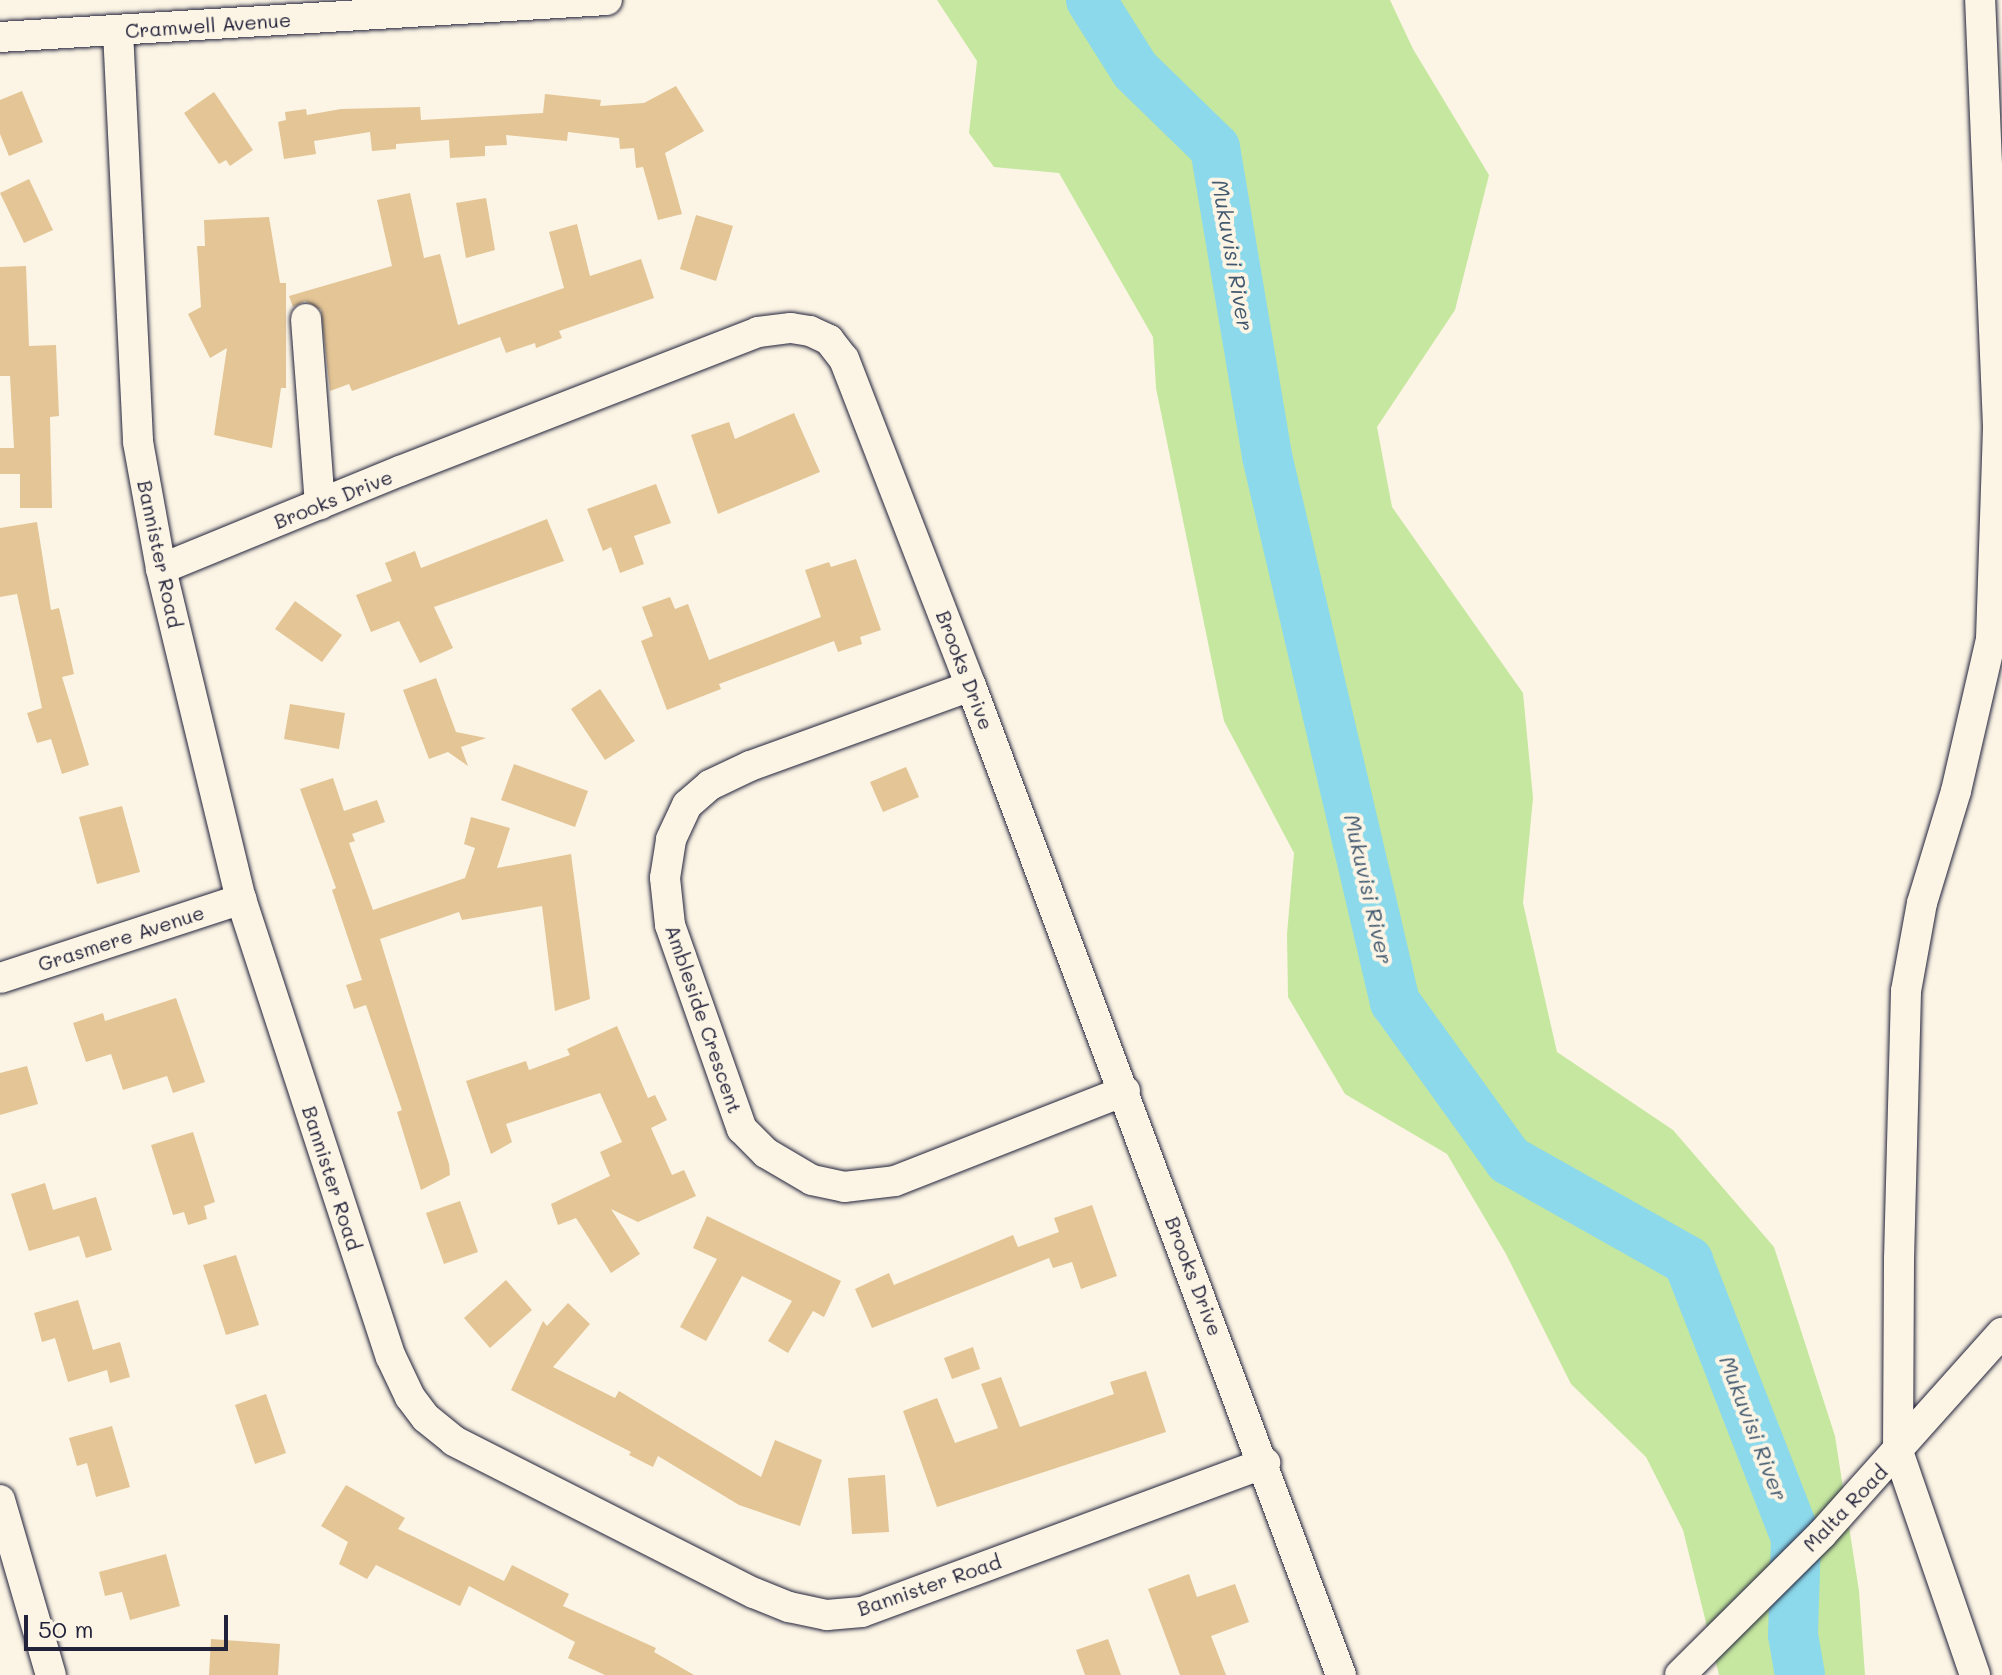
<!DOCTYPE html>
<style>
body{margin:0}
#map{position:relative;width:2002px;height:1675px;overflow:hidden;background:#fcf5e5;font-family:Mali,sans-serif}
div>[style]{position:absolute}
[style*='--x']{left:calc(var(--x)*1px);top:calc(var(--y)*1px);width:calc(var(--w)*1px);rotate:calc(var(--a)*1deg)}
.green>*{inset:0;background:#c6e79f}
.river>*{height:50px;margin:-25px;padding:0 25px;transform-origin:25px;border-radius:25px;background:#8cd9eb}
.building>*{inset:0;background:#e3c596}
.roads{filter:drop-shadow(0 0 2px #22223b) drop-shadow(0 0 2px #22223b)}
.minor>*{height:30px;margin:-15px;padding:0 15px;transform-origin:15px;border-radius:15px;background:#fcf5e5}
span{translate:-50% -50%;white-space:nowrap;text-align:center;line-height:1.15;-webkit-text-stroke:8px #fcf5e5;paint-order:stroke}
.street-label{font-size:20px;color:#22223b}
.water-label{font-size:22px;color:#425970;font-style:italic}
.scale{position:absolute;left:24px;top:1615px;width:204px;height:36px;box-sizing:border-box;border:4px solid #22223b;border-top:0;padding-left:10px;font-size:24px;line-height:28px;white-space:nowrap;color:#22223b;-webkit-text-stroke:6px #fcf5e5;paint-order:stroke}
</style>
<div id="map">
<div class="green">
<div style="clip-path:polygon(937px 0,1390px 0,1413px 49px,1489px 175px,1455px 310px,1377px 427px,1392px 507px,1523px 693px,1533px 798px,1523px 903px,1557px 1052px,1673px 1130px,1774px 1247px,1835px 1436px,1859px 1591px,1865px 1675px,1719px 1675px,1683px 1530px,1646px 1457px,1571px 1384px,1506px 1254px,1447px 1154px,1345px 1094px,1288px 997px,1287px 934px,1294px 853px,1224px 721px,1156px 388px,1153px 337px,1059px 173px,994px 167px,969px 133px,977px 61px)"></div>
</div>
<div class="river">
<div style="--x:1091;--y:0;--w:83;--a:57.8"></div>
<div style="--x:1135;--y:70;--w:112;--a:44.3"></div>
<div style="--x:1215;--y:148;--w:312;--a:80.4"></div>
<div style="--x:1267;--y:456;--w:561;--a:76.81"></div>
<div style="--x:1395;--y:1002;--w:195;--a:54.2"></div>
<div style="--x:1509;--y:1160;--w:206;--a:29.4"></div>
<div style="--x:1688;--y:1261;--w:297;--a:68.7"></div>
<div style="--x:1796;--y:1538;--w:97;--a:91.8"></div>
<div style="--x:1793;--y:1635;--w:41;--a:80.1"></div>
</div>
<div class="building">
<div style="clip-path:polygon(676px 86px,704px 131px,665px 153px,682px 214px,658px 220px,643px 167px,636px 168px,634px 148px,620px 149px,619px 138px,568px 132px,567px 141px,506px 135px,507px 145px,485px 146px,485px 156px,450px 158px,449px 140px,396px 144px,396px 149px,372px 151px,370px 132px,314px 141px,316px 154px,284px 159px,278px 122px,286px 120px,285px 112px,306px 109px,307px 115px,341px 109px,420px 107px,421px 120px,543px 113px,545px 94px,601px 100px,600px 106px,644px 103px)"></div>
<div style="clip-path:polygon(22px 91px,43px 142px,9px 156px,0 134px,0 100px)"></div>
<div style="clip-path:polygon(214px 92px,253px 150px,230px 166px,226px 160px,219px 164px,184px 113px)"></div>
<div style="clip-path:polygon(29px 179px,53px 230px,24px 243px,0 193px)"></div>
<div style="clip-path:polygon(410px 193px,424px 258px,440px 254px,458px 325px,564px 288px,549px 232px,577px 224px,590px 276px,641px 259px,654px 298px,559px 331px,562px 338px,536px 348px,535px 343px,506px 353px,500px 337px,352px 391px,349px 384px,330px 391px,321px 310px,305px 301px,293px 307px,289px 296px,392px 266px,377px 200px)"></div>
<div style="clip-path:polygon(486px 198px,495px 250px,466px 258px,456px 203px)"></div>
<div style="clip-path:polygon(696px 215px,733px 226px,716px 281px,680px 269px)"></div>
<div style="clip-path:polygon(269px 217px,280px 283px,286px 283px,286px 388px,281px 388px,272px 448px,214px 435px,227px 348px,210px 358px,188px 314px,201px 307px,197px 246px,205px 246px,204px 220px)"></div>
<div style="clip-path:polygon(26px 266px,29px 346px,56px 345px,59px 416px,50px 417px,52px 508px,20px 508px,20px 474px,0 474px,0 448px,14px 448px,10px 376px,0 376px,0 267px)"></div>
<div style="clip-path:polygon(794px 413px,820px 472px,718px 514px,691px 435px,729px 422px,735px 439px)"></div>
<div style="clip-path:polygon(656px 484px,671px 523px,634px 536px,644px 564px,620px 573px,611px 547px,603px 551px,587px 509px)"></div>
<div style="clip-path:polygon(547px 519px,564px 561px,434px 607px,453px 648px,420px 663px,399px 621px,371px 632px,356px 595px,392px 581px,385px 563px,415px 551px,421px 568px)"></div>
<div style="clip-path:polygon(37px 522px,51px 610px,59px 608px,74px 674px,62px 677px,89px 765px,62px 774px,51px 739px,37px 743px,27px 713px,42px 708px,17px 594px,0 597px,0 528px)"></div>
<div style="clip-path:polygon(856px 559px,881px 630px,860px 637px,862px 644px,838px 652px,834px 641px,719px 684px,721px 689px,667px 710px,641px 641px,653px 636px,642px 607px,670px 597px,675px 609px,688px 604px,709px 660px,821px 617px,805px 570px,829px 562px,831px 567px)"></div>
<div style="clip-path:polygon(295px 601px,342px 635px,322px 662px,275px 629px)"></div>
<div style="clip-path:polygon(436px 678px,456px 732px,486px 738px,461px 747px,468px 766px,448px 752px,429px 759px,403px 690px)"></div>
<div style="clip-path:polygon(600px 689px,635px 741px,605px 760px,571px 709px)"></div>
<div style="clip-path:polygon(290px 704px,345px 713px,339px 749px,284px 739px)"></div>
<div style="clip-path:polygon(514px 764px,588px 791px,575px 827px,501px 800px)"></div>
<div style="clip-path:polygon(906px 767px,919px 797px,883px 812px,870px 782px)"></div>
<div style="clip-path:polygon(333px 778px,344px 811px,377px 800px,385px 822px,352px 834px,355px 841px,349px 843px,373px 910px,465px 878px,475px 848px,464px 844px,471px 817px,510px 828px,497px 868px,571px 854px,590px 999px,555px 1011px,542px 906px,462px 920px,459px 912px,380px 939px,449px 1164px,450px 1175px,421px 1190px,397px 1112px,402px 1110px,366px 1005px,354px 1009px,346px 985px,362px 980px,332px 890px,336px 888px,300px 789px)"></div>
<div style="clip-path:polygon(122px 806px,140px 872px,97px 884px,79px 817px)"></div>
<div style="clip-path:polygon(176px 998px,205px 1082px,173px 1093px,167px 1076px,123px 1090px,111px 1054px,86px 1062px,73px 1023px,103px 1013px,105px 1021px)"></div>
<div style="clip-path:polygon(617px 1026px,648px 1098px,655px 1095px,667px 1120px,651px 1128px,672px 1175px,684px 1170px,696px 1196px,638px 1222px,611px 1209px,640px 1254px,611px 1273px,576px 1218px,558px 1225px,551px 1204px,610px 1176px,600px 1152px,622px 1142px,600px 1093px,506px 1124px,512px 1142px,491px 1154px,466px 1081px,526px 1061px,529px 1070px,570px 1055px,567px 1049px)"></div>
<div style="clip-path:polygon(27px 1066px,38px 1104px,0 1115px,0 1073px)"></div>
<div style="clip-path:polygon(193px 1132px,215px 1202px,204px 1206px,207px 1219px,188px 1225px,184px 1212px,173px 1215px,151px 1145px)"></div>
<div style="clip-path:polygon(45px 1183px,53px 1210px,96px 1197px,112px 1250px,86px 1258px,79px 1236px,29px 1251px,11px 1194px)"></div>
<div style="clip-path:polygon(460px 1201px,478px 1252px,444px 1264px,426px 1213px)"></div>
<div style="clip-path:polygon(1092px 1205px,1117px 1276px,1081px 1289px,1072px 1262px,1053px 1268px,1049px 1258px,872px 1328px,855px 1289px,889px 1273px,894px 1285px,1013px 1235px,1018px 1247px,1059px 1232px,1054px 1218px)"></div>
<div style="clip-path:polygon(707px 1216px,841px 1281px,824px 1317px,813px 1311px,788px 1353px,768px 1341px,792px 1301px,742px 1276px,706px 1341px,680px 1327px,717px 1259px,693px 1248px)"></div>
<div style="clip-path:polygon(236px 1255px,259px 1325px,226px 1335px,203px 1265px)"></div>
<div style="clip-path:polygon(506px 1280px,532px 1310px,490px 1348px,464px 1318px)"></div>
<div style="clip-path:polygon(78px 1300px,93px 1350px,120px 1342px,130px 1377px,110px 1383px,107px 1370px,68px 1382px,55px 1338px,42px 1342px,34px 1313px)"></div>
<div style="clip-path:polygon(568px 1303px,590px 1324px,553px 1367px,615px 1398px,619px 1391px,761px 1477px,775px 1440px,822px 1460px,800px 1526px,739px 1505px,658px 1456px,653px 1467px,629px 1455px,631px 1452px,511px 1390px,543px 1321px,547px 1326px)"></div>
<div style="clip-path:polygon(973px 1347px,980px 1369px,952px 1379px,944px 1358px)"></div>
<div style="clip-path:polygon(1146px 1371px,1166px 1432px,937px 1507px,903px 1411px,937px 1398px,955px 1443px,998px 1428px,981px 1384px,1001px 1377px,1020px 1427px,1114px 1394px,1110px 1382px)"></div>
<div style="clip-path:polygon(266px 1394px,286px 1453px,255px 1464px,235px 1405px)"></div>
<div style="clip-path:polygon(112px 1426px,130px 1487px,96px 1497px,87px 1463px,77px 1466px,69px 1438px)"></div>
<div style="clip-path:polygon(885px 1475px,889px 1532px,852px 1534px,848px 1478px)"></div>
<div style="clip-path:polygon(346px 1485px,405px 1518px,398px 1529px,504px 1581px,512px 1565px,569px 1594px,563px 1606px,656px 1648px,654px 1652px,694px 1675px,605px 1675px,568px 1658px,575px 1642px,469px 1586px,460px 1606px,376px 1565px,367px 1579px,339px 1564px,348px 1542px,321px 1526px)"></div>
<div style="clip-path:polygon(166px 1554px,180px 1606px,130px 1620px,122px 1592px,105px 1596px,99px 1572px)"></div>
<div style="clip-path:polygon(1189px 1574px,1197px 1597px,1235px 1584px,1249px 1622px,1211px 1636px,1226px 1675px,1180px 1675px,1148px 1589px)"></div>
<div style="clip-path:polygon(211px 1639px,280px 1644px,278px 1675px,209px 1675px)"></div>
<div style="clip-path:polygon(1108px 1639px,1121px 1675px,1085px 1675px,1076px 1650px)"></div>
</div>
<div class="roads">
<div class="minor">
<div style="--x:118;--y:31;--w:411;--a:87.2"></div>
<div style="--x:138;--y:442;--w:129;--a:79.7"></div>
<div style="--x:161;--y:569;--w:340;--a:76.4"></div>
<div style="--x:241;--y:899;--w:482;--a:71.9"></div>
<div style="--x:391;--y:1357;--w:44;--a:64.6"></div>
<div style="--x:410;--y:1397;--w:26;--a:53"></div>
<div style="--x:426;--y:1418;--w:36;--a:39"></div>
<div style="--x:454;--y:1441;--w:336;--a:26.9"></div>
<div style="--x:754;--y:1593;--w:38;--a:22"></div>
<div style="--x:789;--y:1607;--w:39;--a:12"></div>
<div style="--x:827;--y:1615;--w:35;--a:-5"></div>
<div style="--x:862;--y:1612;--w:430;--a:-20.3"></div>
<div style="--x:0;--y:37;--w:608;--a:-3.49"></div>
<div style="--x:306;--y:319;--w:186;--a:85.7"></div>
<div style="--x:161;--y:569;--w:258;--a:-22.3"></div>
<div style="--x:400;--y:471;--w:384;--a:-21.2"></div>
<div style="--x:758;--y:332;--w:33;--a:-7"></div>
<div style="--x:791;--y:328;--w:19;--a:9"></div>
<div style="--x:810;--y:331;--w:21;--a:25"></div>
<div style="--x:829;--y:340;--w:24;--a:52"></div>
<div style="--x:844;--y:359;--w:351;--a:68.8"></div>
<div style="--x:971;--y:686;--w:1056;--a:69.49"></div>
<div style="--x:971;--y:686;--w:235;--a:160.1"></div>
<div style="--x:750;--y:766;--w:44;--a:154.6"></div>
<div style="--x:710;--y:785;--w:30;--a:139"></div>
<div style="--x:687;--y:805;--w:38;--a:115"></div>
<div style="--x:671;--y:840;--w:38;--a:99"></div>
<div style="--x:665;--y:878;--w:47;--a:83.9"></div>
<div style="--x:670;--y:925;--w:216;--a:70.6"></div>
<div style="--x:742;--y:1129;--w:34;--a:45"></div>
<div style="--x:766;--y:1153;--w:53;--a:30.4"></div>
<div style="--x:812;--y:1180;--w:33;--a:12"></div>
<div style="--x:844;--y:1187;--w:51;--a:-6.7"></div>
<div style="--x:895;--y:1181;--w:247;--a:-21.4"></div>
<div style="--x:0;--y:978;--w:254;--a:-18.1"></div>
<div style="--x:0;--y:1500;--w:182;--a:73.8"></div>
<div style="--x:1680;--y:1675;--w:200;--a:-44.8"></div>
<div style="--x:1822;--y:1534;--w:270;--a:-48.2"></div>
<div style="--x:1975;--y:1675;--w:236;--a:-109"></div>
<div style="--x:1898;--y:1452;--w:193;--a:-89.7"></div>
<div style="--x:1899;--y:1259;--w:268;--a:-88.5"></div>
<div style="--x:1906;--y:991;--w:89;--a:-79.7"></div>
<div style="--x:1922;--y:903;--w:117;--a:-73.1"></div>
<div style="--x:1956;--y:791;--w:156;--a:-77"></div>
<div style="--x:1991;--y:639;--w:213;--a:-88.1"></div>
<div style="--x:1998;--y:426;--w:426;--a:-92.4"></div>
</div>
</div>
<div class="street-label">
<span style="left:208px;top:25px;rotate:-4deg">Cramwell Avenue</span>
<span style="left:333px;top:499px;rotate:-22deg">Brooks Drive</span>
<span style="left:160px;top:554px;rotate:78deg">Bannister Road</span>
<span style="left:965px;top:670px;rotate:69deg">Brooks Drive</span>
<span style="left:121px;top:938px;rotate:-18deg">Grasmere Avenue</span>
<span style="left:704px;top:1019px;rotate:71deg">Ambleside Crescent</span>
<span style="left:332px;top:1178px;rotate:72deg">Bannister Road</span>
<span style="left:1194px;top:1276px;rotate:69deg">Brooks Drive</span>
<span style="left:1845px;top:1508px;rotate:-46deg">Malta Road</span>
<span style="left:929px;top:1585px;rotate:-19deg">Bannister Road</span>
</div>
<div class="water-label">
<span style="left:1233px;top:255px;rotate:80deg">Mukuvisi River</span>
<span style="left:1369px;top:889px;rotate:77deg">Mukuvisi River</span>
<span style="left:1754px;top:1428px;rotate:69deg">Mukuvisi River</span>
</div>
<div class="scale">50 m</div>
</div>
